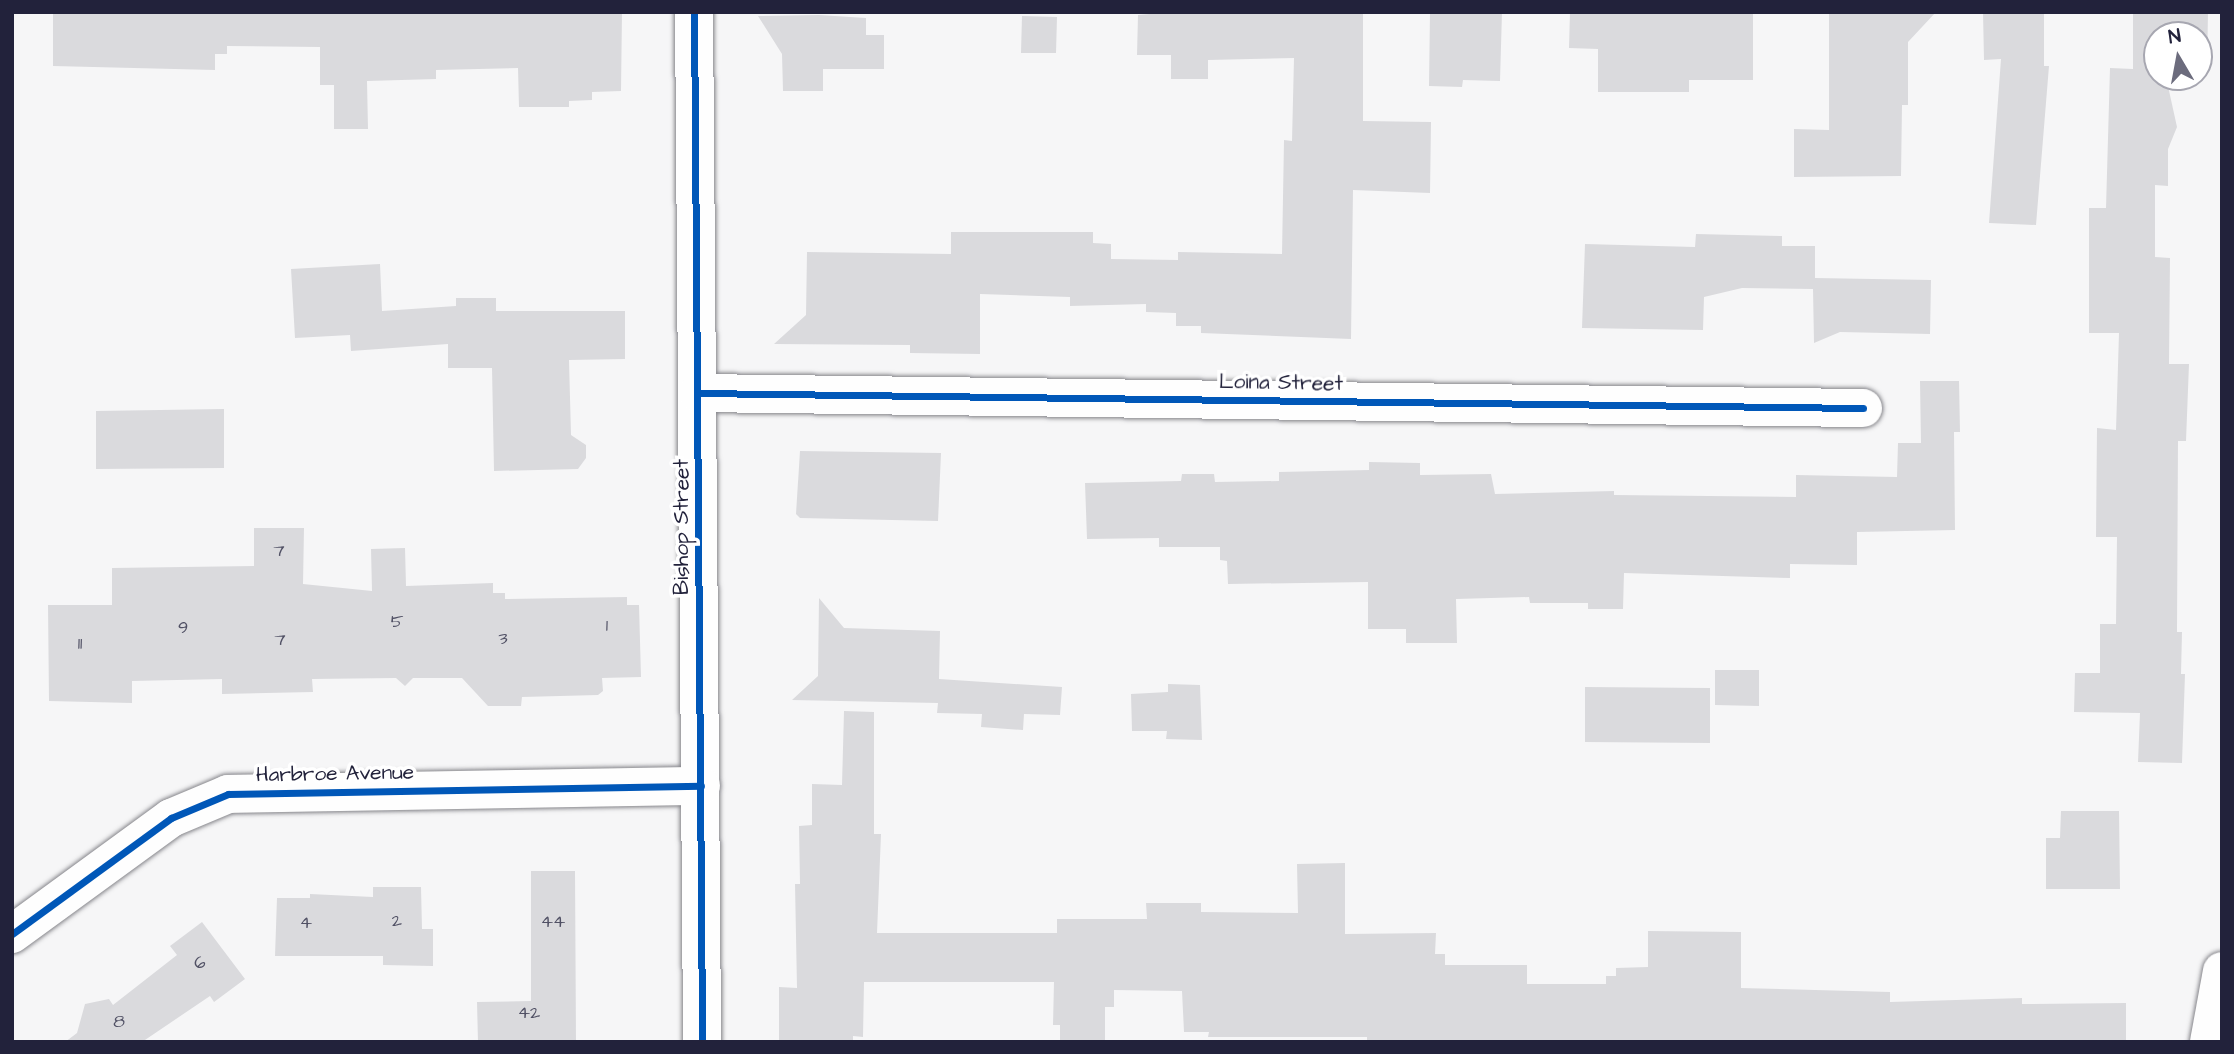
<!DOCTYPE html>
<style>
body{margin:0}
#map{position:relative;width:2234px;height:1054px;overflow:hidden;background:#f6f6f7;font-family:"Architects Daughter",sans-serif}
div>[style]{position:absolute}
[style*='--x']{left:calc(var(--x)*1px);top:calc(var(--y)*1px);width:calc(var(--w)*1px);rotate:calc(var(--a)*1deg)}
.building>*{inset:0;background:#dadadd}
.roads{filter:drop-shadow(0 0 2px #86868b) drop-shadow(0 0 2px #86868b)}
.minor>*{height:38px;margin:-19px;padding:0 19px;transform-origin:19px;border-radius:19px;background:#fefefe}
.cycleway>*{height:7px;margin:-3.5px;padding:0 3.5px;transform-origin:3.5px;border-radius:3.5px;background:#0057b8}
span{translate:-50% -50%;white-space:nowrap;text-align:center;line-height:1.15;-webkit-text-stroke:7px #fff;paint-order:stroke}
.number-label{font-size:18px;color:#505064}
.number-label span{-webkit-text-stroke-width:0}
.street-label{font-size:21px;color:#22223b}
.frame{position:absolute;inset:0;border:14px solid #22223b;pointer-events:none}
.north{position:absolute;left:2143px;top:21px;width:70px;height:70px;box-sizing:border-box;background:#fff;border:2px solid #a7a7b1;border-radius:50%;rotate:350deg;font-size:19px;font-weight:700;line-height:28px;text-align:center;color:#22223b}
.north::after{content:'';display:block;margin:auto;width:24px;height:32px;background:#6c6c7d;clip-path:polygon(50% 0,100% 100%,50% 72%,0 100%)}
</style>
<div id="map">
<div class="building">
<div style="clip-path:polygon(53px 12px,622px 12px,621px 91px,592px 92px,592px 100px,569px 101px,569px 107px,519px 107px,518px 68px,436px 70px,436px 79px,367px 81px,368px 129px,334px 129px,334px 85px,320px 85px,320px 47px,227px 46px,227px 54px,215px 54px,215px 70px,53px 66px)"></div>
<div style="clip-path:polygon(1172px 12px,1363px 12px,1363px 121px,1431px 122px,1430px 193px,1353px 190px,1351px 339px,1201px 333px,1201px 326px,1176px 326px,1176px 313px,1146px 312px,1146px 304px,1070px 306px,1070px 297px,980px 294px,980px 354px,910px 353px,910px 345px,774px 344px,806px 315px,807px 252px,951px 254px,951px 232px,1093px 232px,1093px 243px,1111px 244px,1111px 259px,1178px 260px,1178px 252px,1282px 254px,1284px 140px,1292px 141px,1294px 58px,1208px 60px,1208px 79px,1171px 79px,1171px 55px,1137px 55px,1138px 15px)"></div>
<div style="clip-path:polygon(1430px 12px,1502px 12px,1500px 81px,1463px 80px,1462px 87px,1429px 86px)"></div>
<div style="clip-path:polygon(1570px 12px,1753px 12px,1753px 80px,1689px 80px,1689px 92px,1598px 92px,1598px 49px,1569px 48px)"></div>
<div style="clip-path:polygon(1829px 12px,1936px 12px,1908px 42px,1908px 105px,1902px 105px,1901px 176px,1794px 177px,1794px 129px,1829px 130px)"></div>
<div style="clip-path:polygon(1983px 12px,2044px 12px,2044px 66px,2049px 66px,2036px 225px,1989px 223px,2001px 59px,1984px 60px)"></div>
<div style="clip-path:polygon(2133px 12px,2208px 12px,2207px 71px,2199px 71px,2199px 35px,2157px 35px,2157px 77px,2166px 77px,2177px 127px,2168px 149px,2168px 186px,2155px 185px,2155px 257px,2170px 258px,2169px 364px,2189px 364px,2186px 441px,2178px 441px,2177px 632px,2182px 632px,2181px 674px,2185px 674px,2182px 763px,2138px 762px,2140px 713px,2074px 712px,2075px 673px,2100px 673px,2100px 624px,2116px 624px,2117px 537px,2096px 537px,2097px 428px,2116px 430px,2119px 333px,2089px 333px,2089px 208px,2106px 208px,2110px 68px,2133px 69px)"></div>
<div style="clip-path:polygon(819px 15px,866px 18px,866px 35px,884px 35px,884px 69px,823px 69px,823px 91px,783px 91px,782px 54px,758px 16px)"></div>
<div style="clip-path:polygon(1022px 16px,1057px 17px,1056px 53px,1021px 53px)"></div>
<div style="clip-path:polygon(1696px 234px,1782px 236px,1782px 246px,1815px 246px,1815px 278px,1931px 280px,1930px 334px,1840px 332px,1814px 343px,1813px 289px,1742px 288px,1704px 297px,1703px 330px,1582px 328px,1585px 244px,1695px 247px)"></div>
<div style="clip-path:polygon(380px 264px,382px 311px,456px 306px,456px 298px,496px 298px,496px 311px,625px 311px,625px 359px,569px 360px,571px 435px,586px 445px,586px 458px,578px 469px,494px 471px,492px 368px,448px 368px,448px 344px,351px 351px,350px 335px,295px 338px,291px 269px)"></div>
<div style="clip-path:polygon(1920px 381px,1959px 381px,1960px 432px,1954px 432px,1955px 530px,1857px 532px,1857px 565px,1790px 564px,1790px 578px,1624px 573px,1623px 609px,1588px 609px,1588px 603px,1530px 603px,1529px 597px,1456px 599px,1457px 643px,1406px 643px,1406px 629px,1368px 629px,1368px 582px,1228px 584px,1227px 561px,1220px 560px,1220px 547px,1159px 547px,1159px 538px,1087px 539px,1085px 483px,1181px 481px,1182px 474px,1214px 474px,1215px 482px,1279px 481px,1279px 472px,1369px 470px,1369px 462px,1420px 463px,1420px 475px,1491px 474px,1495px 494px,1614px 491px,1614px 495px,1796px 497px,1796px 475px,1897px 477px,1898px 443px,1921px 443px)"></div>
<div style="clip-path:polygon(224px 409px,224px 468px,96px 469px,96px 411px)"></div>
<div style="clip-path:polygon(800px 451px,941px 453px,938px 521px,800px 518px,796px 514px)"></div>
<div style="clip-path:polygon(254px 528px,304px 528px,303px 584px,372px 591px,371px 549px,405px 548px,406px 586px,493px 583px,493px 593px,505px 593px,505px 599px,627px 597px,627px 605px,639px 605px,641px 677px,602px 678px,603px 691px,598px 695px,522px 697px,521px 706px,488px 706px,462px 678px,413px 678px,405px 686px,396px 678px,312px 679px,313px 692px,222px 694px,222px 679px,132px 681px,132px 703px,49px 701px,48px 605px,112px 605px,112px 568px,254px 566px)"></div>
<div style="clip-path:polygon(819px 598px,844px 628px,940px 631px,939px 679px,1062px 687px,1060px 715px,1024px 714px,1023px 730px,981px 727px,982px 714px,937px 713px,938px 703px,792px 700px,818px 676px)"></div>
<div style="clip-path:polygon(1715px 670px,1759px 670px,1759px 706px,1715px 705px)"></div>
<div style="clip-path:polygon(1168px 684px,1200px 685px,1202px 740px,1166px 739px,1167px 731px,1132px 731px,1131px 694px,1168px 692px)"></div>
<div style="clip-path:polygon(1585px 687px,1710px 688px,1710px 743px,1585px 742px)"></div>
<div style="clip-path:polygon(844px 711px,874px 712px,874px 834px,881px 834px,877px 933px,1057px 933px,1057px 919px,1147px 919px,1146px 903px,1201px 903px,1201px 912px,1298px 913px,1297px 864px,1345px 863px,1345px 934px,1436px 933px,1435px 954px,1445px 954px,1445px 965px,1527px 965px,1527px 984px,1606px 984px,1606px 976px,1616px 976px,1616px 968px,1648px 967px,1648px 931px,1741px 932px,1741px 988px,1890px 992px,1890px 1002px,2022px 998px,2022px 1004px,2126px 1003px,2126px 1042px,1367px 1042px,1367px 1037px,1208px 1037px,1209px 1032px,1184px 1032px,1182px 991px,1114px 990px,1114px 1007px,1105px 1007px,1105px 1042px,1060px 1042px,1060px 1025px,1053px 1025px,1054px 982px,864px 982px,863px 1037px,853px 1036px,853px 1042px,779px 1042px,779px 987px,797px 988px,795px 884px,800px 884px,799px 826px,812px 825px,812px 784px,842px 785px)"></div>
<div style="clip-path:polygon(2061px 811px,2119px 811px,2120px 889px,2046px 889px,2046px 838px,2060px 838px)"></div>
<div style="clip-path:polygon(531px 871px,575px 871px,576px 1042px,478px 1042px,477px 1002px,531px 1001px)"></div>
<div style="clip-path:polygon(373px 887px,421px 887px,422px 929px,433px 929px,433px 966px,383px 965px,383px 956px,275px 956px,277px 898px,310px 898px,310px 894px,373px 897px)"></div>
<div style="clip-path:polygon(202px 922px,245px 979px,214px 1002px,210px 996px,142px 1042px,65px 1042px,77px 1033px,85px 1004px,109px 999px,113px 1005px,177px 955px,170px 946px)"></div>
</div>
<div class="roads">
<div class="minor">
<div style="--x:694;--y:12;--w:1030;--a:89.55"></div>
<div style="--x:698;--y:393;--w:1165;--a:0.74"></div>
<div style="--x:12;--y:934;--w:197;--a:-36.1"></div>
<div style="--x:171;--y:818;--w:62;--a:-22.8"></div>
<div style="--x:228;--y:794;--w:473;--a:-1"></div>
<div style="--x:2209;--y:1042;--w:72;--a:-79.6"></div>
</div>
</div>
<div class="cycleway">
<div style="--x:694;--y:12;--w:1030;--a:89.55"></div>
<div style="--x:698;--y:393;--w:1165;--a:0.74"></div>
<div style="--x:12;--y:934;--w:197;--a:-36.1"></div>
<div style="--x:171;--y:818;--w:62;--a:-22.8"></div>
<div style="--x:228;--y:794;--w:473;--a:-1"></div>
</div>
<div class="number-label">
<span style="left:279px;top:551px">7</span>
<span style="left:397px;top:622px">5</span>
<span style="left:607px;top:626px">1</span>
<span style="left:183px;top:628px">9</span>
<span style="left:503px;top:639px">3</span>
<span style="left:280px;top:640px">7</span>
<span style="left:80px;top:644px">11</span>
<span style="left:397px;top:921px">2</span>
<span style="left:553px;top:922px">44</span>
<span style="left:306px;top:923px">4</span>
<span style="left:200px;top:963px">6</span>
<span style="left:529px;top:1013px">42</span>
<span style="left:119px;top:1022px">8</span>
</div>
<div class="street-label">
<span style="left:1281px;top:383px;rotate:1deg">Loina Street</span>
<span style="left:682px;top:527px;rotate:-90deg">Bishop Street</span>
<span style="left:335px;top:774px;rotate:-1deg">Harbroe Avenue</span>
</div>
<div class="frame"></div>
<div class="north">N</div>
</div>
